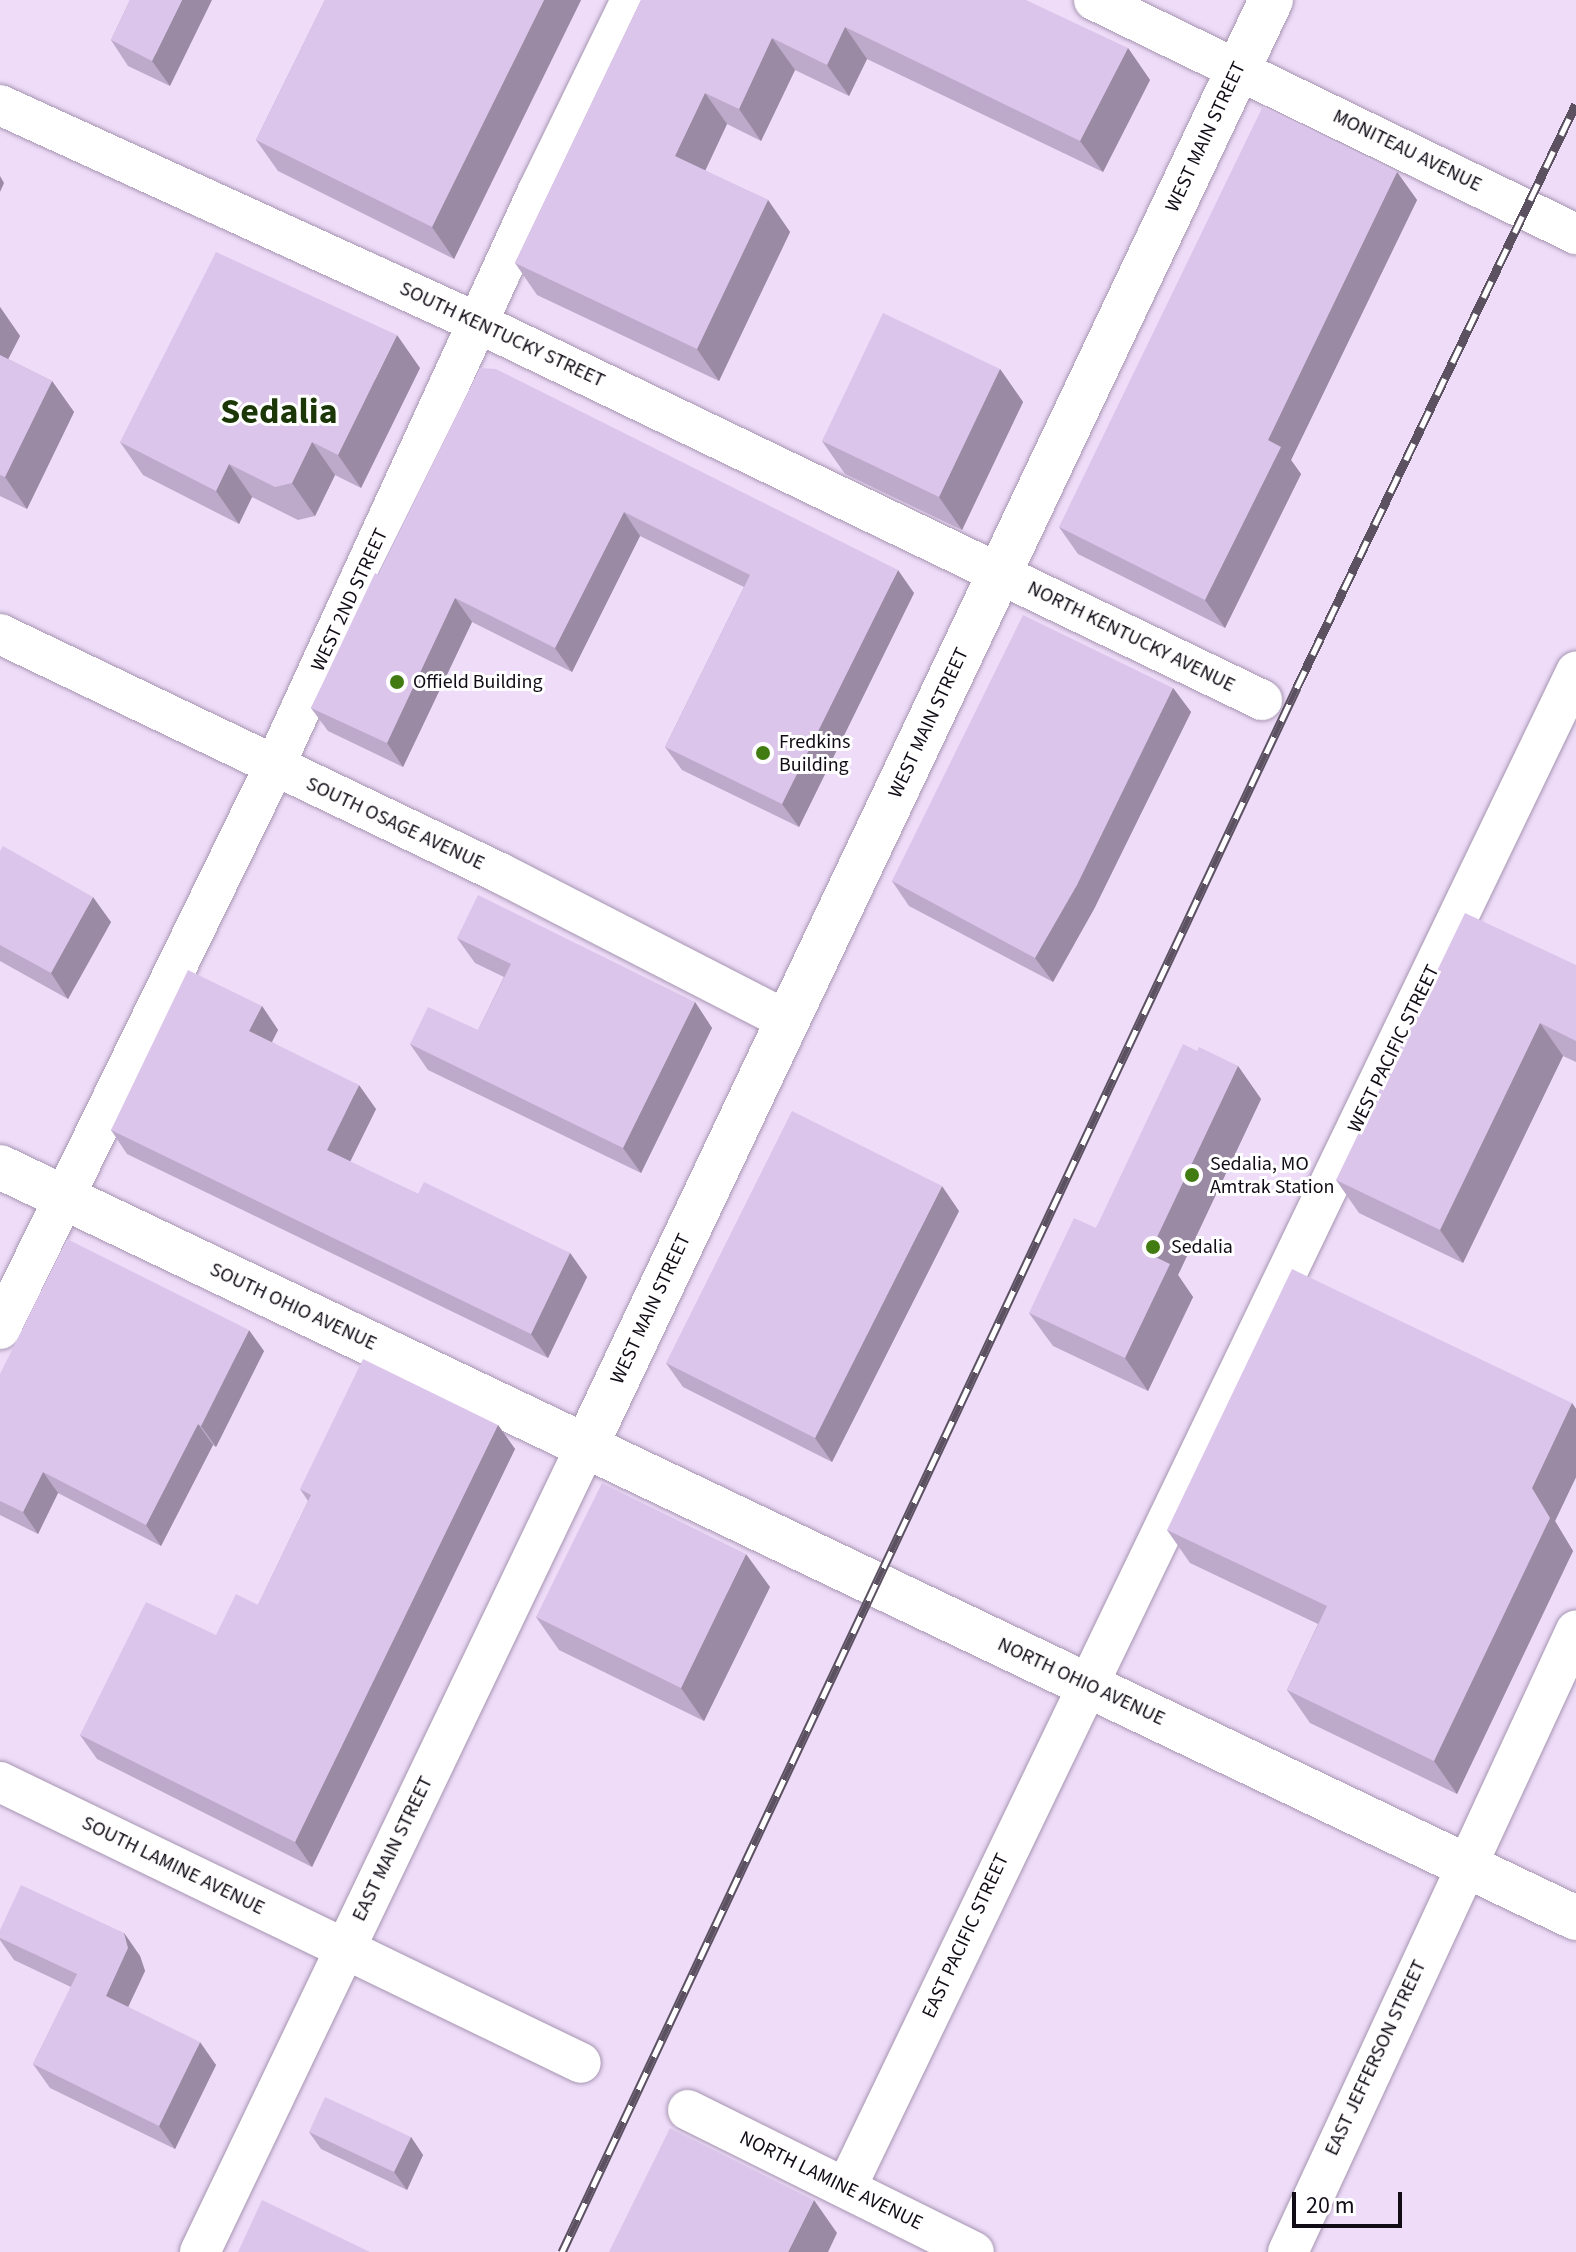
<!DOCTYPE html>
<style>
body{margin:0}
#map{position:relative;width:1576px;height:2252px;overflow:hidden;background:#eedcf9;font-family:"Source Sans 3",sans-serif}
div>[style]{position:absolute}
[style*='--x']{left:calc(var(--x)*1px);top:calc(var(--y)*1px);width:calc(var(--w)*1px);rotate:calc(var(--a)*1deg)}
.roads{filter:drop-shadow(0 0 2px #a695b1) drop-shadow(0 0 2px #a695b1)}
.street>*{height:40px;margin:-20px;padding:0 20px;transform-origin:20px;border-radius:20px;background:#fff}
.secondary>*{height:44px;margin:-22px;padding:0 22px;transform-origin:22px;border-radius:22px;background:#fff}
.rail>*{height:9px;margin-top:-4.5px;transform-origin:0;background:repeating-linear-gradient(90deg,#fff 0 18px,#5b5161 0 36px);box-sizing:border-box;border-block:2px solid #5b5161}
.wall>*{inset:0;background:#bda9ca}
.shaded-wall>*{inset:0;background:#9a8aa4}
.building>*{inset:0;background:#dcc5eb}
.dots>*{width:22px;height:22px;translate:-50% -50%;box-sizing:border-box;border:4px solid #fff;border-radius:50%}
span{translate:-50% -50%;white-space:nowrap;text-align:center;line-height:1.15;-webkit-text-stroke:6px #fff;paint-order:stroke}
.street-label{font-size:20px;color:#110b15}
.poi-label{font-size:20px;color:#110b15}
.left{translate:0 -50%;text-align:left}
.town-label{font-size:36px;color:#1b3707;font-weight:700}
.scale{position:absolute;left:1292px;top:2192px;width:110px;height:36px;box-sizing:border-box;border:4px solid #110b15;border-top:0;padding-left:10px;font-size:24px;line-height:28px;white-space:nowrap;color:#110b15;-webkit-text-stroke:6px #fff;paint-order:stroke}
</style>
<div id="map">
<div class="roads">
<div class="street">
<div style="--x:1094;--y:0;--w:536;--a:25.9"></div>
<div style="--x:0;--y:105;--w:525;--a:24.52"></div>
<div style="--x:478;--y:323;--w:870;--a:25.68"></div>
<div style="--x:0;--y:634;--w:554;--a:25.55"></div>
<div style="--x:500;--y:873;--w:324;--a:27.2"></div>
<div style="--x:0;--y:1329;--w:625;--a:-64.01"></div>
<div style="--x:274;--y:767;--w:634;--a:-65.38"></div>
<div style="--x:538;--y:191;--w:212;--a:-64"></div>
<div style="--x:0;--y:1782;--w:645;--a:25.81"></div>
<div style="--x:688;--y:2110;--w:319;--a:26.4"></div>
<div style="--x:846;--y:2188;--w:1683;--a:-64.29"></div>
<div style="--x:200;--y:2252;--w:894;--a:-64.41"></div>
<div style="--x:1288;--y:2252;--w:685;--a:-65.15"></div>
</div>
<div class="secondary">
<div style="--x:0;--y:1167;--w:1746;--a:25.48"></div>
<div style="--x:586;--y:1446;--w:1600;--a:-64.65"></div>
</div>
</div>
<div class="rail">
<div style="--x:562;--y:2252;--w:1729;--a:-64.84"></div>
<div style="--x:1297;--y:687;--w:646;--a:-64.43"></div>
</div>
<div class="wall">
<div style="clip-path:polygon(130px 0,170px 86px,128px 66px,111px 40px)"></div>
<div style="clip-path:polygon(325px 0,581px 0,454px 259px,278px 171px,256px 140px)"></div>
<div style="clip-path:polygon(641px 0,1128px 48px,1150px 80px,1103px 172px,867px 59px,849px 96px,795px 70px,761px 141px,727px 124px,705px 171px,768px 200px,790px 232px,719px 381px,537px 295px,515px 263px)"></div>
<div style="clip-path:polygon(1397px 172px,1417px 200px,1291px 460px,1301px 474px,1225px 628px,1078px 554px,1059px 527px)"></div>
<div style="clip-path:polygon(0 307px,20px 336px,8px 359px,52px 381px,74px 412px,27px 509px,0 496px)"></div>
<div style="clip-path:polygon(420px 368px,361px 488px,335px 475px,315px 516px,298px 520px,252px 497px,239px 524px,143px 475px,120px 442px)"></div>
<div style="clip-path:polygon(480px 368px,914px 593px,799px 827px,682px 770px,665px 747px,744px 587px,640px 536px,572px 672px,472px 622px,403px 767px,328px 731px,311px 708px)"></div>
<div style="clip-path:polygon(1000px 369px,1023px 402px,962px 530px,845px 474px,822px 441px)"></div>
<div style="clip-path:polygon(1173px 688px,1191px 712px,1094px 909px,1053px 982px,909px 906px,892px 881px)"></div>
<div style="clip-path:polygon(0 851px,111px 922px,68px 999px,0 961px)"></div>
<div style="clip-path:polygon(457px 938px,695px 1002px,712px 1028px,641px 1173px,428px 1070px,410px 1044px,478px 1030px,504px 977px,475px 963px)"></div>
<div style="clip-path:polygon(1576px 965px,1576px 1062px,1563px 1056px,1463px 1263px,1359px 1213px,1336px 1180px)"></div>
<div style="clip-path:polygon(262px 1006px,278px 1030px,272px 1042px,376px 1109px,350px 1162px,418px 1194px,570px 1253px,587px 1277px,548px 1358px,127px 1154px,111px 1130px)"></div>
<div style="clip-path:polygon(1197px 1051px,1238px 1066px,1261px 1099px,1178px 1275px,1193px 1297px,1148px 1391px,1053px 1346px,1029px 1313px,1096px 1228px)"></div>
<div style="clip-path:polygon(959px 1211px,832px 1462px,683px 1387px,666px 1363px)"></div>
<div style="clip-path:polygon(264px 1351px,216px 1447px,213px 1445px,161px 1546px,58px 1493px,38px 1534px,0 1515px,0 1374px)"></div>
<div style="clip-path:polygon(1572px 1403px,1576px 1409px,1576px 1477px,1555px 1521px,1573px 1551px,1457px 1794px,1310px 1723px,1287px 1690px,1318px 1624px,1190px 1563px,1167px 1530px)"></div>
<div style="clip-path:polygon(498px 1425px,515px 1449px,312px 1867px,97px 1759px,80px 1735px,258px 1605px,308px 1501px,300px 1489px)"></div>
<div style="clip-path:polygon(770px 1587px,704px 1721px,559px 1650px,536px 1617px)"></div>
<div style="clip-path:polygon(0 1930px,124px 1933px,140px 1956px,145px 1971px,128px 2007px,216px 2065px,175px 2149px,50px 2088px,33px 2064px,71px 1987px,14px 1960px,0 1940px)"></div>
<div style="clip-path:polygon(309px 2132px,411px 2137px,423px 2155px,407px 2190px,321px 2149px)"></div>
</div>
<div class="shaded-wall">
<div style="clip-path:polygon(182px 0,212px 0,170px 86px,152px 61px)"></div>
<div style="clip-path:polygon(544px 0,581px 0,454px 259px,432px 227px)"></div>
<div style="clip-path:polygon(845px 27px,867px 59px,849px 96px,827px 65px)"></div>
<div style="clip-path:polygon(772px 38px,795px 70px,761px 141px,739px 109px)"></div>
<div style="clip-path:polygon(1128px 48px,1150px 80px,1103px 172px,1080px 141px)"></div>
<div style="clip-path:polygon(705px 93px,727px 124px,697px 188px,675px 156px)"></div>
<div style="clip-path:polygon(1397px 172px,1417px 200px,1291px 460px,1301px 474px,1225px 628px,1205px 600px,1268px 440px)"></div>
<div style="clip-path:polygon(0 176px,4px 183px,0 192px)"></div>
<div style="clip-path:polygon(768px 200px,790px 232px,719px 381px,697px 349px)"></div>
<div style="clip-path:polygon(0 307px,20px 336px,0 375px)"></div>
<div style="clip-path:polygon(397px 335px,420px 368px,361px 488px,338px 455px)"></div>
<div style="clip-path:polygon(1000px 369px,1023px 402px,962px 530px,939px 497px)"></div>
<div style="clip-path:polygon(52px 381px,74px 412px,27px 509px,5px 477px)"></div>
<div style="clip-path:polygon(312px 442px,335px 475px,315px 516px,292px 483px)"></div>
<div style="clip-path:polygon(229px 464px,252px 497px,239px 524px,216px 491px)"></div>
<div style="clip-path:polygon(624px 512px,640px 536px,572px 672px,555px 648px)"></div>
<div style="clip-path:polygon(898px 570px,914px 593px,799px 827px,782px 804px)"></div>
<div style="clip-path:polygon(455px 598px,472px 622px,403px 767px,387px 743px)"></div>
<div style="clip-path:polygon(1173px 688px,1191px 712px,1094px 909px,1053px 982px,1035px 958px)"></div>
<div style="clip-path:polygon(93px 897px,111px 922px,68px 999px,51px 973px)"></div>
<div style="clip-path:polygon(695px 1002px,712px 1028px,641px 1173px,623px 1148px)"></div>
<div style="clip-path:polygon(262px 1006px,278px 1030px,265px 1055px,249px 1031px)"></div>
<div style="clip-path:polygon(1540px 1023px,1563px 1056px,1463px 1263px,1440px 1230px)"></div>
<div style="clip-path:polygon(1238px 1066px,1261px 1099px,1178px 1275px,1193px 1297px,1148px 1391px,1125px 1358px,1149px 1254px)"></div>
<div style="clip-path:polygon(359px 1085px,376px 1109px,344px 1174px,327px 1150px)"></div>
<div style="clip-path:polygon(942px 1186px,959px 1211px,832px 1462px,815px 1438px)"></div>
<div style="clip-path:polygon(570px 1253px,587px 1277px,548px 1358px,531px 1334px)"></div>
<div style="clip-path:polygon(249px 1330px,264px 1351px,216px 1447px,201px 1426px)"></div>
<div style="clip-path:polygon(1572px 1403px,1576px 1409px,1576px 1477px,1555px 1521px,1573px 1551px,1457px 1794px,1434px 1761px,1532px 1488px)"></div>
<div style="clip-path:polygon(198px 1424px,213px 1445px,161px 1546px,146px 1525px)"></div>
<div style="clip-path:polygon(498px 1425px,515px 1449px,312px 1867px,295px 1842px)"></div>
<div style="clip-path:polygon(43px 1472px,58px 1493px,38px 1534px,23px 1512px)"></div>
<div style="clip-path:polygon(746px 1554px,770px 1587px,704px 1721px,681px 1688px)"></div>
<div style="clip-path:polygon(124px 1933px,140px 1956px,145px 1971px,122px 2020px,106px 1996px)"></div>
<div style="clip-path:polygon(200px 2042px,216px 2065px,175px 2149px,159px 2126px)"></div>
<div style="clip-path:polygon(411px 2137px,423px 2155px,407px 2190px,394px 2172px)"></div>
<div style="clip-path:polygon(814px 2200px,837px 2233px,828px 2252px,788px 2252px)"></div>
</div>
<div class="building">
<div style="clip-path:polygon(130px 0,182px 0,152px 61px,111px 40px)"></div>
<div style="clip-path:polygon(325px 0,544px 0,432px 227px,256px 140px)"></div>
<div style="clip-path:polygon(641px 0,1026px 0,1128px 48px,1080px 141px,845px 27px,827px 65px,772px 38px,739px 109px,705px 93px,675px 156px,768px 200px,697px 349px,515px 263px)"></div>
<div style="clip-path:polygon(1263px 106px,1397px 172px,1268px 440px,1281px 447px,1205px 600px,1059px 527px)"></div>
<div style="clip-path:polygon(216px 252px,397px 335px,338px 455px,312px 442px,292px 483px,275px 487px,229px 464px,216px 491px,120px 442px)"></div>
<div style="clip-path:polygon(883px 313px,1000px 369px,939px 497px,822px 441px)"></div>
<div style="clip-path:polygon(0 355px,52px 381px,5px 477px,0 475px)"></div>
<div style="clip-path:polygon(480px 368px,496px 369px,898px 570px,782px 804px,665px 747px,750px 575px,624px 512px,555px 648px,455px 598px,387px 743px,311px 708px,375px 573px,378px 575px)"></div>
<div style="clip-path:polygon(1023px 615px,1173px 688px,1077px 885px,1035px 958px,892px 881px)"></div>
<div style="clip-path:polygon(3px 846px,93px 897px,51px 973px,0 945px,0 851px)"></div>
<div style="clip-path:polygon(478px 895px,695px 1002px,623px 1148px,410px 1044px,428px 1007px,478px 1030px,511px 964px,457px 938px)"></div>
<div style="clip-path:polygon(1465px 913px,1576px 965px,1576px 1041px,1540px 1023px,1440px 1230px,1336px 1180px)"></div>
<div style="clip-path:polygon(188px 970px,262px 1006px,249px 1031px,359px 1085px,327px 1150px,418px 1194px,424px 1182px,570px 1253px,531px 1334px,111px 1130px)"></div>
<div style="clip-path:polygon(1183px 1044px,1197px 1051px,1199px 1047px,1238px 1066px,1149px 1254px,1170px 1264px,1125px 1358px,1029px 1313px,1074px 1218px,1096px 1228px)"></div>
<div style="clip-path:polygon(792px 1111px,942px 1186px,815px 1438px,666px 1363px)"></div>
<div style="clip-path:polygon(67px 1239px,249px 1330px,201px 1426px,198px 1424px,146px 1525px,43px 1472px,23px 1512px,0 1501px,0 1374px)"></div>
<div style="clip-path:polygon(1292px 1269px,1572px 1403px,1532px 1488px,1550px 1518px,1434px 1761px,1287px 1690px,1327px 1606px,1167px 1530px)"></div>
<div style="clip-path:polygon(363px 1359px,498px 1425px,295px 1842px,80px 1735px,146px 1602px,216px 1635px,236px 1594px,258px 1605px,311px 1495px,300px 1489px)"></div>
<div style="clip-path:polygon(602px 1483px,746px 1554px,681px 1688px,536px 1617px)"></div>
<div style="clip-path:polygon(21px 1885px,124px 1933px,128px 1948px,106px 1996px,200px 2042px,159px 2126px,33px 2064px,77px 1974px,0 1938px,0 1930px)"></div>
<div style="clip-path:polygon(325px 2097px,411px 2137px,394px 2172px,309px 2132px)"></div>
<div style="clip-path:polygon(670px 2128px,814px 2200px,788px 2252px,609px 2252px)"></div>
<div style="clip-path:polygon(262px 2200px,370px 2252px,238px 2252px)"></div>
</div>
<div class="dots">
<div style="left:397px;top:682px;background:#417b12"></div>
<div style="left:763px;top:753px;background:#417b12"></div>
<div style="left:1192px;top:1175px;background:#417b12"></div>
<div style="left:1153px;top:1247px;background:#417b12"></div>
</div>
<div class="street-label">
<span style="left:1206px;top:137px;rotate:-65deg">WEST MAIN STREET</span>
<span style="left:1407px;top:151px;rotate:26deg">MONITEAU AVENUE</span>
<span style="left:502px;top:335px;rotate:25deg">SOUTH KENTUCKY STREET</span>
<span style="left:350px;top:600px;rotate:-65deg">WEST 2ND STREET</span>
<span style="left:1131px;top:637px;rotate:26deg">NORTH KENTUCKY AVENUE</span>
<span style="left:929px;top:723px;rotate:-65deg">WEST MAIN STREET</span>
<span style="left:395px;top:824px;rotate:25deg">SOUTH OSAGE AVENUE</span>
<span style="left:1394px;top:1049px;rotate:-64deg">WEST PACIFIC STREET</span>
<span style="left:293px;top:1307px;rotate:25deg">SOUTH OHIO AVENUE</span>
<span style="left:651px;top:1309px;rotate:-65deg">WEST MAIN STREET</span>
<span style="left:1081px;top:1682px;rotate:25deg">NORTH OHIO AVENUE</span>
<span style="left:393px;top:1849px;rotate:-64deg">EAST MAIN STREET</span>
<span style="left:173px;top:1866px;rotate:26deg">SOUTH LAMINE AVENUE</span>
<span style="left:966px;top:1936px;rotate:-65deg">EAST PACIFIC STREET</span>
<span style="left:1376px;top:2058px;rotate:-65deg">EAST JEFFERSON STREET</span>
<span style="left:831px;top:2181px;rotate:26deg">NORTH LAMINE AVENUE</span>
</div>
<div class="poi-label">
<span class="left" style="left:413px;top:682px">Offield Building</span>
<span class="left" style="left:779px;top:754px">Fredkins<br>Building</span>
<span class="left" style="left:1210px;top:1176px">Sedalia, MO<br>Amtrak Station</span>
<span class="left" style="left:1171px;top:1247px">Sedalia</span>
</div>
<div class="town-label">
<span style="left:279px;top:412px">Sedalia</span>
</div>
<div class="scale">20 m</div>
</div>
